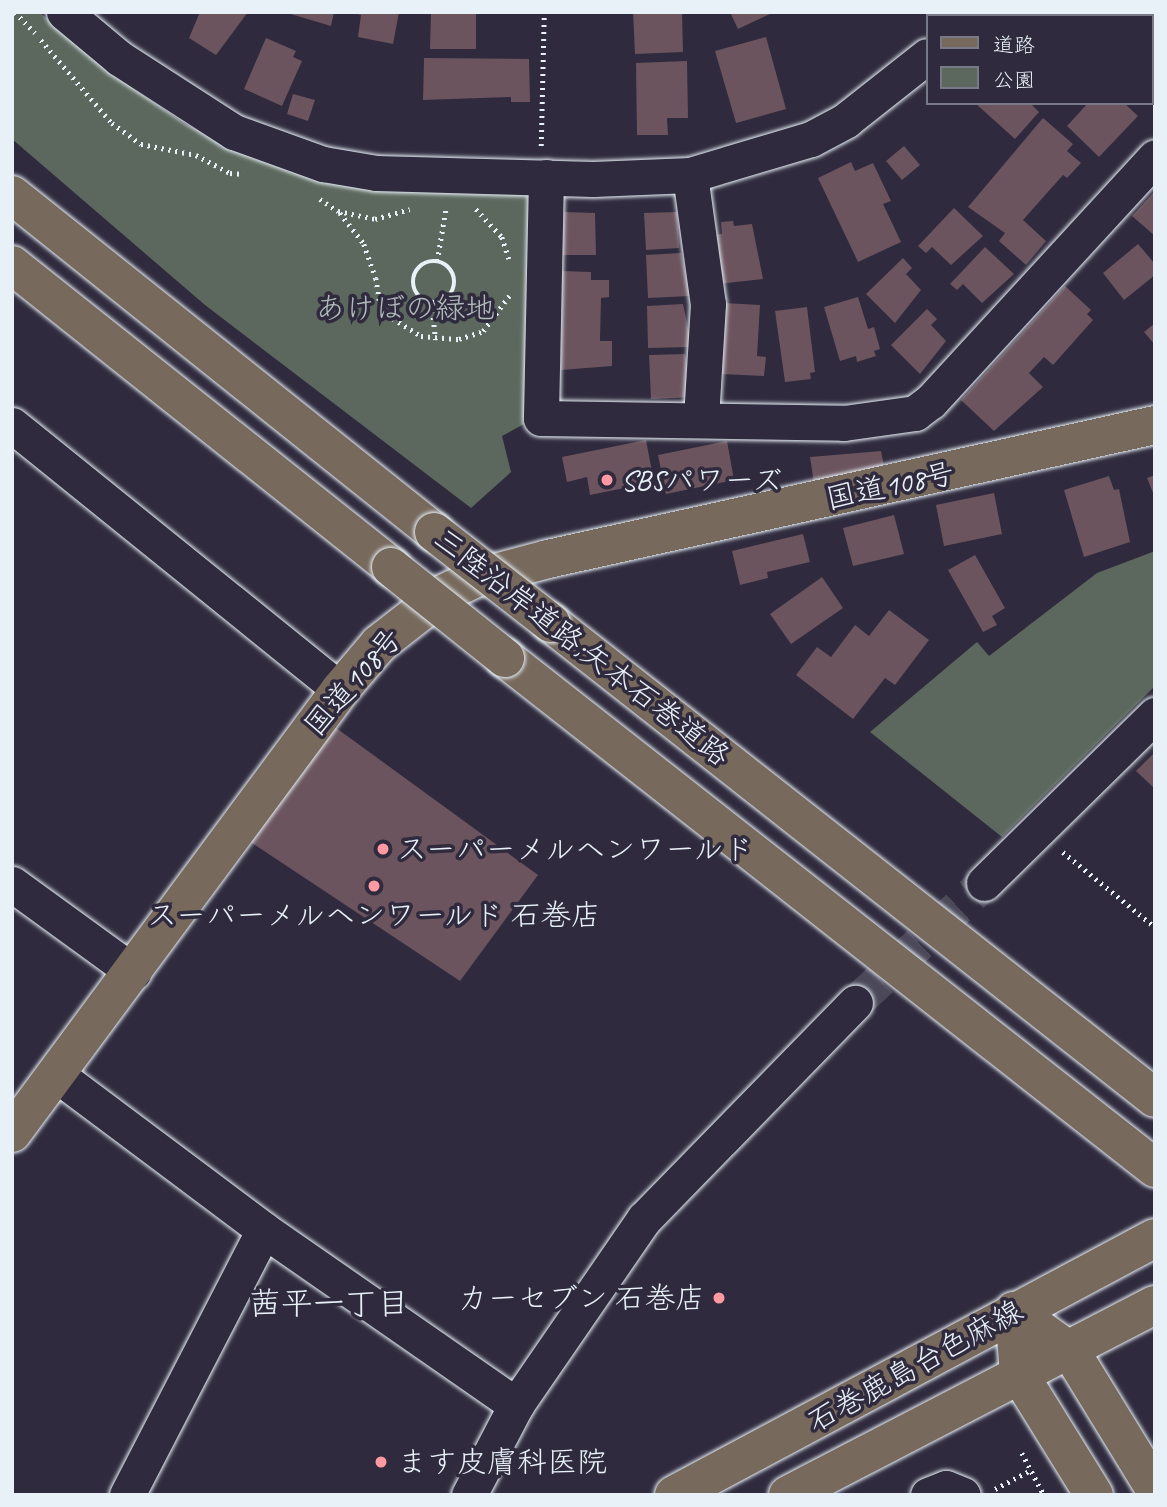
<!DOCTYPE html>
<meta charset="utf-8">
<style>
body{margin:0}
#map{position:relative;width:1167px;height:1507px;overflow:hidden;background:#2f2a3d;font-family:Caveat,"Klee One",sans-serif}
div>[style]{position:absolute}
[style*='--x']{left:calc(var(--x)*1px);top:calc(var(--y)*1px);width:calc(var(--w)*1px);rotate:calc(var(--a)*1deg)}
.green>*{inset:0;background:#5c685d}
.building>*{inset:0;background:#6b545d}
.minor-tunnel>*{height:35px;margin-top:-17.5px;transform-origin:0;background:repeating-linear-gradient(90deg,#4b4859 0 35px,transparent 0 53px)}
.path>*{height:4.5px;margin-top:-2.25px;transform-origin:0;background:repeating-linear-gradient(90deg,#e8f1f8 0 2px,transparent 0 7px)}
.path>.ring{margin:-2.25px;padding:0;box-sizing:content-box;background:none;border:4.5px solid #e8f1f8;border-radius:50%}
.roads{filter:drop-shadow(0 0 2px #e8f1f8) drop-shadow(0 0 2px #e8f1f8)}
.minor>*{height:35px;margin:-17.5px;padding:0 17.5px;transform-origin:17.5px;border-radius:17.5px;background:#2f2a3d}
.major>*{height:38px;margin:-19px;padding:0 19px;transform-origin:19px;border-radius:19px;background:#77695c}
.highway>*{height:38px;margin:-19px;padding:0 19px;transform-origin:19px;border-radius:19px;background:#77695c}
.bridges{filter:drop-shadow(0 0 2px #e8f1f8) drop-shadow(0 0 2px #e8f1f8)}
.highway-bridge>*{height:38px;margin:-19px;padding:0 19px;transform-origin:19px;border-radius:19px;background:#77695c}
.dots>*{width:19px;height:19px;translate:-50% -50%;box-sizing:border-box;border:4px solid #2f2a3d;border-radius:50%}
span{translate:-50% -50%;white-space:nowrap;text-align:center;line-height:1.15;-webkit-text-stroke:7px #2f2a3d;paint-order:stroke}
.park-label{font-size:30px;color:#b0baba}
.poi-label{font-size:30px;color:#e8f1f8}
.left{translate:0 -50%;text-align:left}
.right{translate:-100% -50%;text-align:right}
.street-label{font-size:30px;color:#e8f1f8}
.neighbourhood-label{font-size:32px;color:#e8f1f8}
.frame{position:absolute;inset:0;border:14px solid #e8f1f8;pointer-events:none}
.legend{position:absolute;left:926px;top:14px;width:228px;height:91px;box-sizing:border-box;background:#2f2a3d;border:2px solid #797a88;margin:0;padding:9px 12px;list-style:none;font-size:21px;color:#e8f1f8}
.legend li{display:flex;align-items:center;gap:14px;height:35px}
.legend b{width:35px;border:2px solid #797a88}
</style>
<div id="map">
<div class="green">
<div style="clip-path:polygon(12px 12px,39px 12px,122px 81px,185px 124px,232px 148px,522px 190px,529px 200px,524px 424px,502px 436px,511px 472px,471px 508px,205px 305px,12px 139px)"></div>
<div style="clip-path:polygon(1155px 551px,1155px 686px,1002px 837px,870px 732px,977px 642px,989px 656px,1097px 573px)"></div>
</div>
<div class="building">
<div style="clip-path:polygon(200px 12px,248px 12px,216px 55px,189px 38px)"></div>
<div style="clip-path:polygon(284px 12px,334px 12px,331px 26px)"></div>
<div style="clip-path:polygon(352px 12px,399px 12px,393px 44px,358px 37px,361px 15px)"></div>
<div style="clip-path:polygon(431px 12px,476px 12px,476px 49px,430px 49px)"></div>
<div style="clip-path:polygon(633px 12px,682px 12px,683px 52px,635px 54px)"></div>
<div style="clip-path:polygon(730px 12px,774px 12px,738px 29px)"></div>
<div style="clip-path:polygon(1037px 12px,1093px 12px,1090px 16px)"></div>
<div style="clip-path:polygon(1140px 12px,1155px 12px,1155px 26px,1151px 16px)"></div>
<div style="clip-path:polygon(766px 37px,786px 109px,736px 123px,715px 51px)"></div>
<div style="clip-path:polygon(266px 38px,296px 51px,293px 57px,302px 61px,282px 106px,244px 89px)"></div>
<div style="clip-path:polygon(1151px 38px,1155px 41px,1151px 63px)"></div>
<div style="clip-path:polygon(424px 58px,529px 59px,530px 102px,511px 102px,511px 97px,423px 100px)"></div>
<div style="clip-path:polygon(687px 61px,688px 118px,667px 118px,668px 135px,637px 135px,636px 63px)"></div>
<div style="clip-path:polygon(293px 94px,315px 100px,308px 121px,287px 114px)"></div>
<div style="clip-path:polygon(975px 103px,1030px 103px,1039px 112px,1015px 139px)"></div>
<div style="clip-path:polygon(1088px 103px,1124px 103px,1138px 116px,1099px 157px,1067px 126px)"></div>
<div style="clip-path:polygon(1043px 118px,1073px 144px,1067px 151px,1081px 163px,1067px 178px,1063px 175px,1023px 220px,1046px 241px,1026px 265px,999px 241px,1005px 233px,968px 207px)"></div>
<div style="clip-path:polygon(904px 146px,920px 165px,902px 180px,886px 161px)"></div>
<div style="clip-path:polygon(851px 162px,855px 171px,873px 163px,891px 201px,883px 204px,901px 242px,858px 262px,818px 178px)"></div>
<div style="clip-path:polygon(1155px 191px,1155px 236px,1132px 216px)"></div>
<div style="clip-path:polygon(954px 208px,983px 236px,951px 265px,932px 247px,926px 253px,918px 246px)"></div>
<div style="clip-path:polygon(564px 212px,595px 213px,596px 255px,563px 255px)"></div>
<div style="clip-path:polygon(677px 212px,679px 248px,646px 250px,644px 213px)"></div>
<div style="clip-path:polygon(733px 221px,734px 226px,752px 224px,763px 279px,718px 284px,713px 235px,722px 234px,721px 222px)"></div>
<div style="clip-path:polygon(1138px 244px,1155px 264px,1155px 275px,1124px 300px,1103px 273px)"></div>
<div style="clip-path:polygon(985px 247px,1014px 274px,982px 303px,963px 284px,957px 290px,950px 284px)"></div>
<div style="clip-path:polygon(681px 253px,690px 296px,648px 298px,646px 255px)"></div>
<div style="clip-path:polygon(903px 258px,912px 268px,906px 274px,921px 290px,895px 323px,866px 294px)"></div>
<div style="clip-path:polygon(562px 271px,591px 272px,591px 280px,609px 280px,609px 297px,601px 298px,600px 341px,612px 341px,612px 366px,561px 370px)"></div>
<div style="clip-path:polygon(1065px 286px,1091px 310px,1087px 314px,1093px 320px,1053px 365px,1044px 357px,1029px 373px,1043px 387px,994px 431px,961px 400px)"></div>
<div style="clip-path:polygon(858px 297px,868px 329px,874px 327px,880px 349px,874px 351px,876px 356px,857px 362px,856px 356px,840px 361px,824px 307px)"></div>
<div style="clip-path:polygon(724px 303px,760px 305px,757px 356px,766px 357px,764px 376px,721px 374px)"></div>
<div style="clip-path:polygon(683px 304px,692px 347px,648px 348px,647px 306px)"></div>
<div style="clip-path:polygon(807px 307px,815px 372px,810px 373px,811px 379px,785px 382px,775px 311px)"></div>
<div style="clip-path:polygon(927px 309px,937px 319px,931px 325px,946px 341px,920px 374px,891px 345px)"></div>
<div style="clip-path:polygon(1155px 323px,1155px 345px,1144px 332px)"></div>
<div style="clip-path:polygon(685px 354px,693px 397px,651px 399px,649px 355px)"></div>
<div style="clip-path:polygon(646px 440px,654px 482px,590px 495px,587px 477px,567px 482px,562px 457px)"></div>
<div style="clip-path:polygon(727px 441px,734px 480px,666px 494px,658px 455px)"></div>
<div style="clip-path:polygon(881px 451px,885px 471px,814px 483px,810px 457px)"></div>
<div style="clip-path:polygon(1155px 475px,1155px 498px,1147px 478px)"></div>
<div style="clip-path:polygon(1109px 476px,1114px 490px,1119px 489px,1130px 542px,1084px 557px,1064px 490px)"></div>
<div style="clip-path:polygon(994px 493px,1002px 534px,944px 546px,936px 505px)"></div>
<div style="clip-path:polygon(894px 515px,904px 554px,853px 566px,843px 528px)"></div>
<div style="clip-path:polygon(803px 534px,810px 562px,767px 572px,768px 578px,740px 585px,732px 551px)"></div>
<div style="clip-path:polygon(975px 555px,1005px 608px,992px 616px,997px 625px,983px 632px,948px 570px)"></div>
<div style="clip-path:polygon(822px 577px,843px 608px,791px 644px,770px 614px)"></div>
<div style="clip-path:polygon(889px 610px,929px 640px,895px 685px,885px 678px,853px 719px,796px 675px,817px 647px,831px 657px,855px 625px,869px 636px)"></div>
<div style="clip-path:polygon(328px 722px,538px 875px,460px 981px,246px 839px)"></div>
<div style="clip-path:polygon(1155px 752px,1155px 789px,1136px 771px)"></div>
</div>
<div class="minor-tunnel">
<div style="--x:855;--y:1003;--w:176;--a:-42.9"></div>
</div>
<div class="path">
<div style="--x:15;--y:12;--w:29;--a:46"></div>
<div style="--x:41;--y:40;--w:109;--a:49.5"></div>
<div style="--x:112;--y:123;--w:36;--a:36"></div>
<div style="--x:141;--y:144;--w:56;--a:11.3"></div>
<div style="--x:196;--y:155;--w:38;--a:28"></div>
<div style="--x:230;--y:173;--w:14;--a:4"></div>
<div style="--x:541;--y:146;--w:134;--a:-88.7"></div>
<div style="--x:320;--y:199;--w:22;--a:34"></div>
<div style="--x:338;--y:211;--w:38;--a:12"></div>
<div style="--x:375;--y:219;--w:36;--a:-16"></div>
<div style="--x:476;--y:209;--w:38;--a:47"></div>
<div style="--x:502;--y:237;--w:23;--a:72"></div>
<div style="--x:340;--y:213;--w:39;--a:52"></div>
<div style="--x:364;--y:244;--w:36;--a:71"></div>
<div style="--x:376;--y:278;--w:33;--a:81"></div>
<div style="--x:381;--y:311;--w:47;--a:32"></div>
<div style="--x:421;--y:336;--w:38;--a:5"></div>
<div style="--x:459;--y:339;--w:25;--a:-18"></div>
<div style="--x:483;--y:331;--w:44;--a:-53.4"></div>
<div style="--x:437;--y:261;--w:55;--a:-80.5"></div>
<div class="ring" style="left:413px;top:261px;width:37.5px;height:37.5px"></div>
<div style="--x:432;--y:304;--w:36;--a:84"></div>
<div style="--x:1063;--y:852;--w:119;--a:39.2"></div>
<div style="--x:1022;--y:1453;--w:47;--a:62.4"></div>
<div style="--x:995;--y:1489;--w:41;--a:-27.8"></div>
</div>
<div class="roads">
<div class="minor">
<div style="--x:64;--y:12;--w:72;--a:39.9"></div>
<div style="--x:119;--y:58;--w:137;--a:32.8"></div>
<div style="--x:234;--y:132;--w:95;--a:19.8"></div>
<div style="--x:323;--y:164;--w:54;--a:9.6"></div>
<div style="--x:376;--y:173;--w:217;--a:1.6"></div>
<div style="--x:593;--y:179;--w:97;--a:-2.4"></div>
<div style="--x:690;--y:175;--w:126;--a:-16.6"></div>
<div style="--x:811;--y:139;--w:40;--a:-28"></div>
<div style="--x:846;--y:120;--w:103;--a:-38.3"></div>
<div style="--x:962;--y:16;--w:5;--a:-53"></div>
<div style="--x:690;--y:175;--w:130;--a:82.1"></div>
<div style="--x:708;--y:304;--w:115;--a:93.5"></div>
<div style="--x:546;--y:177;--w:241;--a:91.2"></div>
<div style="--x:541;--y:418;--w:303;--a:0.9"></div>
<div style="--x:844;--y:423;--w:72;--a:-8"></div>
<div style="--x:915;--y:413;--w:20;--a:-37"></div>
<div style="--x:931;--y:401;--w:331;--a:-47.4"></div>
<div style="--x:12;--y:425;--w:422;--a:38.9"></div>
<div style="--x:984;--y:883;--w:240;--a:-44.5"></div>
<div style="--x:12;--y:884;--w:150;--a:36"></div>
<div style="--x:57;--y:1075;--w:259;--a:36.8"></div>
<div style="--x:264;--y:1230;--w:307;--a:34.8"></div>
<div style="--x:127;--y:1495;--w:298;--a:-62.7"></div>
<div style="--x:469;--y:1495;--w:102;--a:-62.4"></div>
<div style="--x:516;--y:1405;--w:226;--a:-55.5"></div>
<div style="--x:644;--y:1219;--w:302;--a:-45.7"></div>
<div style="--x:928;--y:1495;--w:19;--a:-21"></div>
<div style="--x:946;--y:1488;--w:18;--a:22"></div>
</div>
<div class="major">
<div style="--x:674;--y:1495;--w:545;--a:-28.12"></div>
<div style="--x:788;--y:1495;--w:413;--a:-27.4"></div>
</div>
<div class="highway">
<div style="--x:12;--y:195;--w:540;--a:38.61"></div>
<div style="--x:12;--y:265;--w:485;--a:38.5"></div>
<div style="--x:551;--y:623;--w:768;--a:38.18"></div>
<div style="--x:505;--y:658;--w:826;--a:38.12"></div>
<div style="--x:12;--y:1133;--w:551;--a:-53.48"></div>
<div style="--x:340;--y:690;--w:60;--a:-49.7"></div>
<div style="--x:379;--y:644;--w:81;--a:-38"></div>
<div style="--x:443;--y:594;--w:37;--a:-26"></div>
<div style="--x:476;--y:578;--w:74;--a:-14.8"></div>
<div style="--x:548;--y:559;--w:622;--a:-12.45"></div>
<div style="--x:1014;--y:1311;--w:70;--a:35.7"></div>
<div style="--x:1071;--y:1352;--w:161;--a:58.5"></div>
<div style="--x:1014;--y:1311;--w:63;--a:85.5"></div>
<div style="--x:1019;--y:1374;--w:142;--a:58.2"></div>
</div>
</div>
<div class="bridges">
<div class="highway-bridge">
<div style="--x:434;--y:532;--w:148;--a:37.9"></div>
<div style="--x:391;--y:567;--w:146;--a:38.6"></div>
</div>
</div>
<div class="dots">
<div style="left:607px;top:480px;background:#ff9aa2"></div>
<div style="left:383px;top:849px;background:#ff9aa2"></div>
<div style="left:374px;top:886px;background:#ff9aa2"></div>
<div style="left:719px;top:1298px;background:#ff9aa2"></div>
<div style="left:381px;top:1462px;background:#ff9aa2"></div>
</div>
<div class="park-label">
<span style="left:405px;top:308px">あけぼの緑地</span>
</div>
<div class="poi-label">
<span class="left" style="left:621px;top:480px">SBSパワーズ</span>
<span class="left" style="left:397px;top:849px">スーパーメルヘンワールド</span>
<span style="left:374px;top:915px">スーパーメルヘンワールド 石巻店</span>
<span class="right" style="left:705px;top:1298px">カーセブン 石巻店</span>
<span class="left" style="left:397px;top:1462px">ます皮膚科医院</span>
</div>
<div class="street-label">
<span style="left:890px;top:486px;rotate:-12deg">国道108号</span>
<span style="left:582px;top:647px;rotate:38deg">三陸沿岸道路;矢本石巻道路</span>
<span style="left:353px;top:682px;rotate:-49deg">国道108号</span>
<span style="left:915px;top:1366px;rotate:-29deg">石巻鹿島台色麻線</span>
</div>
<div class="neighbourhood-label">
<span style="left:329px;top:1304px">茜平一丁目</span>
</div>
<div class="frame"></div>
<ul class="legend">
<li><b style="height:9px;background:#77695c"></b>道路</li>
<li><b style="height:19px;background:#5c685d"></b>公園</li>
</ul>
</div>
